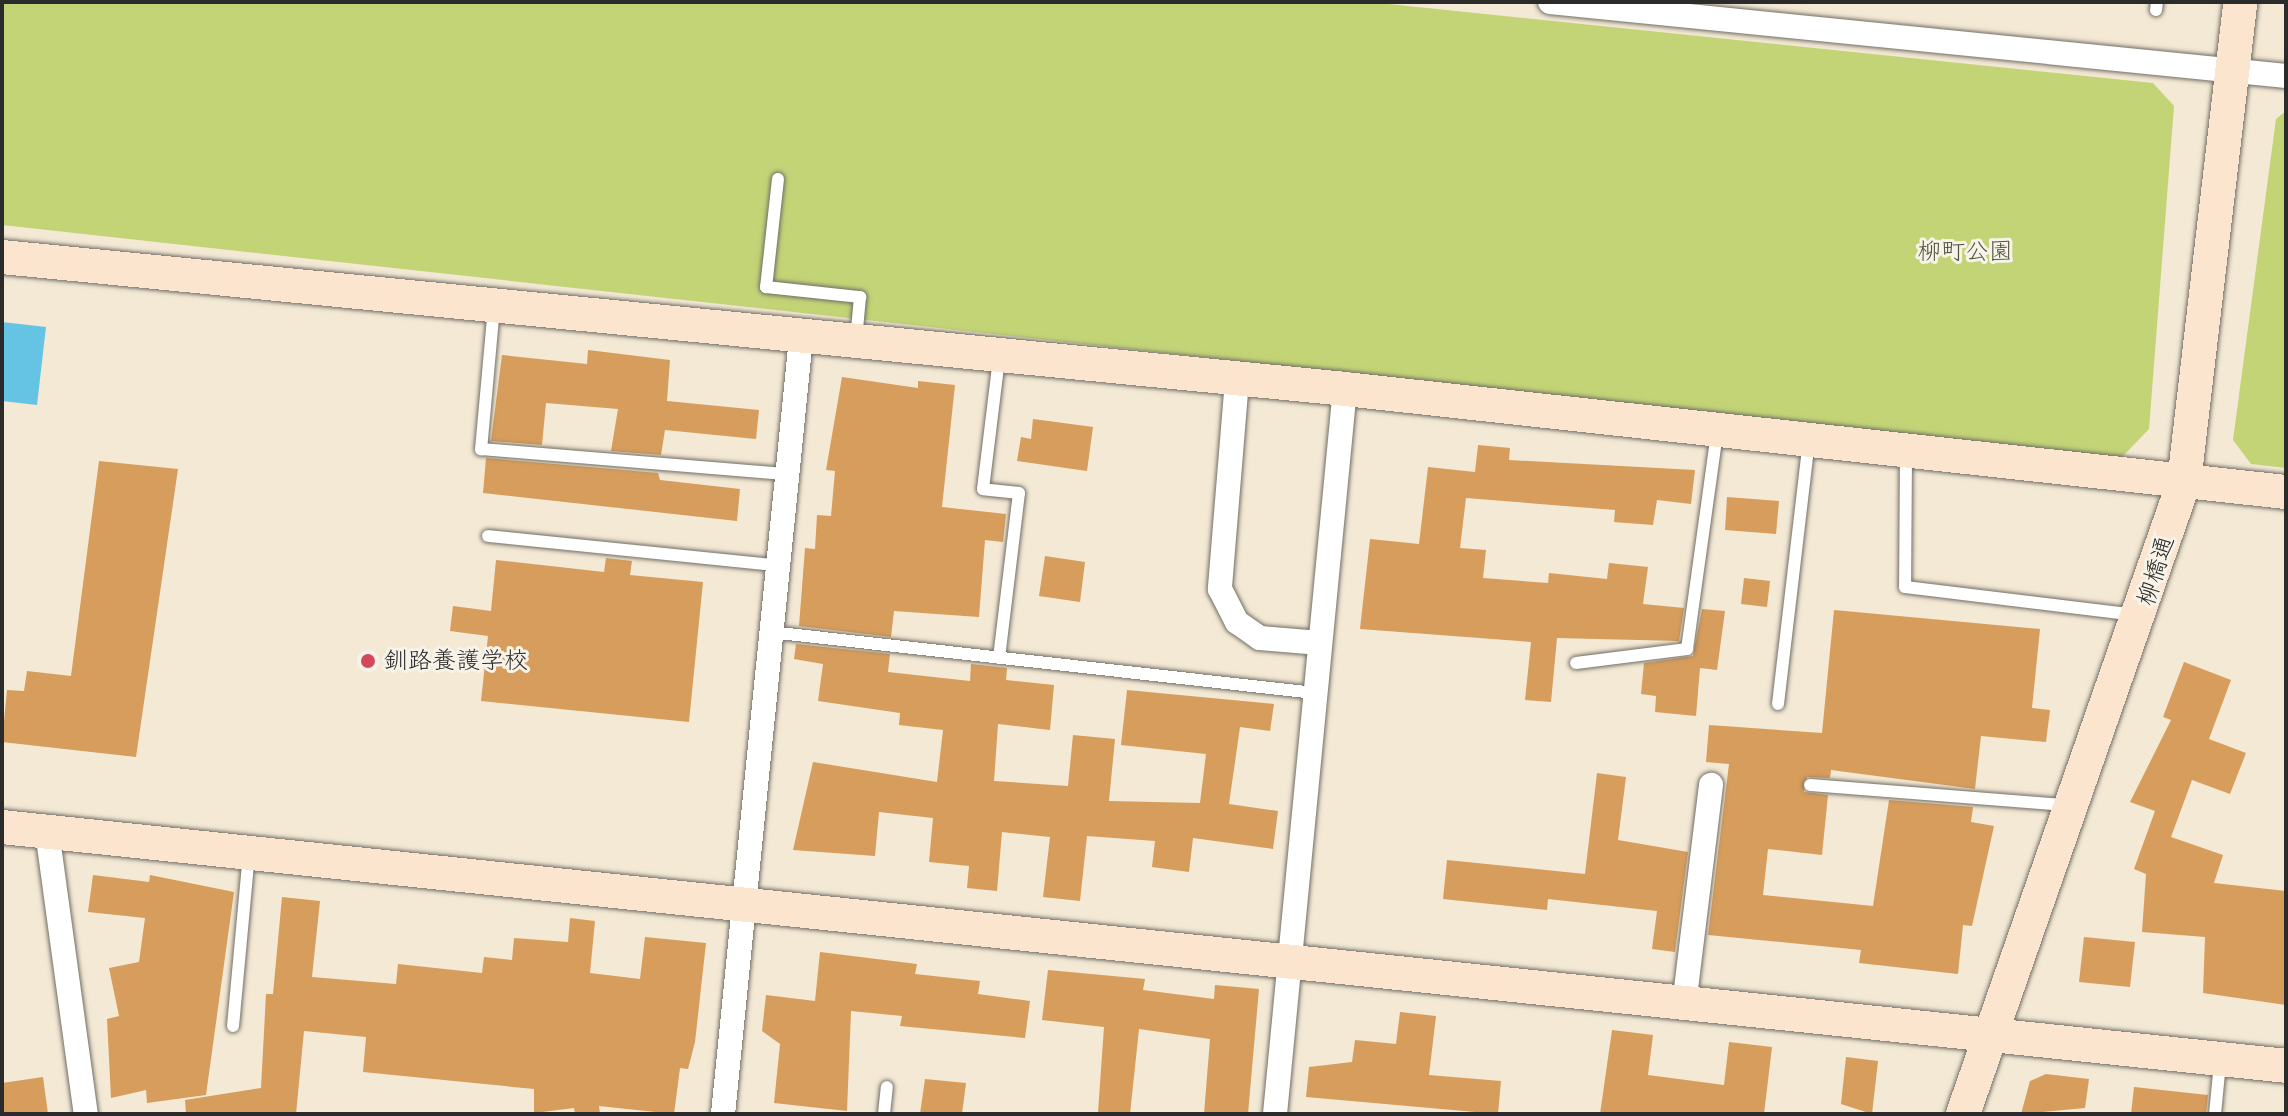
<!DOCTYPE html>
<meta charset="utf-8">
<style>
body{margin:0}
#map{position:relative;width:2288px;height:1116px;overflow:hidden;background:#f3e9d4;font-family:"Balsamiq Sans","Klee One",sans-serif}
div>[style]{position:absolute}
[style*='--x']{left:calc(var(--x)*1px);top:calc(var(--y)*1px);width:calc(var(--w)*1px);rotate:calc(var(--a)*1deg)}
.green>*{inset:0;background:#c3d477}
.water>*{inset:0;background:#65c4e3}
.building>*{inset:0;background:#d79d5c}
.roads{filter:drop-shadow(0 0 2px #716e66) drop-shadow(0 0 2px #716e66)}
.lane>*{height:12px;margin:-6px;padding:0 6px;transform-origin:6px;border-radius:6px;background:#fff}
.street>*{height:24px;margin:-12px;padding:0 12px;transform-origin:12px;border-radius:12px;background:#fff}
.secondary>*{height:34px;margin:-17px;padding:0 17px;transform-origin:17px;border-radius:17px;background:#fbe5cf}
.dots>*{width:22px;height:22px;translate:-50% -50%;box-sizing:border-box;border:4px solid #f7f3e8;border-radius:50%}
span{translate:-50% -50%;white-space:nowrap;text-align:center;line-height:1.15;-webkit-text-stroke:6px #f7f3e8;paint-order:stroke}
.park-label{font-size:24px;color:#51553e}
.street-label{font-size:24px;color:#2b2b2b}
.poi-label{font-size:24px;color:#2b2b2b}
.left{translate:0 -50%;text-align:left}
.frame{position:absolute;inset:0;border:4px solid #2b2b2b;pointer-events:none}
</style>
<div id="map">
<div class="green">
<div style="clip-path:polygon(2px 2px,1369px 2px,2153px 83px,2174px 106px,2149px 429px,2121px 458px,2px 225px)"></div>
<div style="clip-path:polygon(2286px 111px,2286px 468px,2251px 464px,2233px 440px,2276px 119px)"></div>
</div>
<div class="water">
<div style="clip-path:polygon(2px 322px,46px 327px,37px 405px,2px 401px)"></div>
</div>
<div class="building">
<div style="clip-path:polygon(588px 350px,670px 360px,667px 401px,759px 410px,756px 439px,665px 430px,661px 455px,611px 451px,618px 409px,546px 403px,542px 445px,491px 441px,502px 355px,587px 364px)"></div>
<div style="clip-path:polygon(842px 377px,918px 388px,918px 381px,955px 385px,942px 507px,1006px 514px,1003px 542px,985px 540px,979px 617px,894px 611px,891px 637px,799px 626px,805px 548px,815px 549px,817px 515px,831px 516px,835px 471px,826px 470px)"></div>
<div style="clip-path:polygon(1033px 419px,1093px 427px,1087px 471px,1017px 461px,1021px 437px,1031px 439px)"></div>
<div style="clip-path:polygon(1478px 445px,1510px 448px,1509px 460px,1695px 470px,1691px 504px,1657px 500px,1653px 525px,1614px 522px,1615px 510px,1466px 498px,1460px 548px,1486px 550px,1483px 578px,1548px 583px,1549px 573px,1607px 579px,1609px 563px,1648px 567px,1643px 604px,1684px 608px,1679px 641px,1557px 638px,1551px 702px,1525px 700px,1531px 642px,1360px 629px,1370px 539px,1419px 544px,1428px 467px,1475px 472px)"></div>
<div style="clip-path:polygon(486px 458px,658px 473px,660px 480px,740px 489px,737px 521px,483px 493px)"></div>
<div style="clip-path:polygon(99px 461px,178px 469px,136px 757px,2px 742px,7px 690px,24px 691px,27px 671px,71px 676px)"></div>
<div style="clip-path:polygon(1727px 497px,1779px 501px,1776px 534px,1725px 530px)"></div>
<div style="clip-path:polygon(1045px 556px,1085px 562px,1080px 602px,1039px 596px)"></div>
<div style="clip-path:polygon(606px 558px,632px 561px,630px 575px,703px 582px,689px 722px,481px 701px,488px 636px,450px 631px,453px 606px,491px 611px,496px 560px,604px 572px)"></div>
<div style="clip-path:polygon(1744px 578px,1770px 581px,1767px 607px,1741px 604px)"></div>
<div style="clip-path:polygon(1702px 609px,1725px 611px,1717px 670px,1700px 668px,1696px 716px,1655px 712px,1656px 696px,1641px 694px,1644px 663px,1693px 656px)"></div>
<div style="clip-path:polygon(1834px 610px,2040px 629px,2032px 708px,2050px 710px,2046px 742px,1981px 736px,1975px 789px,1831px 770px,1830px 778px,1807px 777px,1804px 792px,1828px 795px,1822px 855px,1768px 849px,1763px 895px,1873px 906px,1889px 800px,1973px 807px,1971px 822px,1994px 826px,1972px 926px,1963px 925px,1958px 974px,1859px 963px,1861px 950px,1708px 935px,1729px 764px,1706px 762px,1709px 725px,1822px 733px)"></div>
<div style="clip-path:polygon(796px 644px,890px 654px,888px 672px,970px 681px,971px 664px,1007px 668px,1006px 680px,1054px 685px,1050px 730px,998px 724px,994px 781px,1068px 786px,1073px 735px,1115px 739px,1109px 801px,1200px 803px,1206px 754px,1121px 745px,1127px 690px,1274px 704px,1270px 731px,1240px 727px,1229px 804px,1278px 811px,1273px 849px,1193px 838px,1189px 872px,1152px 867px,1155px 841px,1087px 836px,1080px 901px,1043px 897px,1050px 837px,1002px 832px,997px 891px,967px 888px,969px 866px,929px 862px,933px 818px,879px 812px,875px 856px,793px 850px,813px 762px,937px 782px,943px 730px,899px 725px,900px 713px,818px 701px,823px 664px,794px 659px)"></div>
<div style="clip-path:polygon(2184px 662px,2231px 680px,2209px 739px,2246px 753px,2230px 794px,2192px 780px,2171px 837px,2223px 855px,2214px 883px,2286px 891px,2286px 1005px,2203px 993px,2205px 937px,2142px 932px,2146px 874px,2134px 869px,2155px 811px,2130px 802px,2171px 720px,2163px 717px)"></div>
<div style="clip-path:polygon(1597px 773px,1626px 777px,1618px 840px,1688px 852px,1675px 952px,1652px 949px,1657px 911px,1548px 899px,1547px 910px,1443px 899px,1447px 860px,1585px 874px)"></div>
<div style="clip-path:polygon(93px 875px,149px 882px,150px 875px,234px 892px,206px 1095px,147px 1103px,146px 1090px,111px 1098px,107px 1019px,119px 1016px,109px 968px,139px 962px,145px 918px,88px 912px)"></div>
<div style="clip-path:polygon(282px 897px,320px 901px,312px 977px,396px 984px,398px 964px,482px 973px,484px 957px,512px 960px,514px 938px,568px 942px,570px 918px,595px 921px,590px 973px,640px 979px,645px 937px,706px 943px,695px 1042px,688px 1069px,680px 1068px,674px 1114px,599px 1106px,600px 1114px,575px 1114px,574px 1108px,534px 1113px,534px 1089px,363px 1072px,366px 1037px,304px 1031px,296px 1114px,186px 1114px,185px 1100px,261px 1088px,266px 994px,273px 994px)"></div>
<div style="clip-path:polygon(2084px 937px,2135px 942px,2130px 987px,2079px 982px)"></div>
<div style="clip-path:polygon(820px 952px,917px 964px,915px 974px,980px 981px,978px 994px,1030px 1001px,1025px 1038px,900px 1026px,902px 1016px,851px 1011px,847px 1111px,774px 1103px,780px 1044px,762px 1031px,766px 995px,815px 1001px)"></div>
<div style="clip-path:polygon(1048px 970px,1145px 979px,1143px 990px,1214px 999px,1215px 985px,1259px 989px,1248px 1114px,1204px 1114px,1210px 1039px,1139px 1029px,1130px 1114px,1098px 1112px,1104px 1027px,1042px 1020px)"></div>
<div style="clip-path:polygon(1400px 1012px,1436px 1016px,1429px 1075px,1501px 1081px,1498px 1114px,1306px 1097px,1309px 1067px,1352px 1062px,1355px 1040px,1396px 1044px)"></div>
<div style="clip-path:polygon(1612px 1030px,1653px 1035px,1648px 1075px,1724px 1085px,1729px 1042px,1772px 1047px,1764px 1114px,1600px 1114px)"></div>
<div style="clip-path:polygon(1846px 1057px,1878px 1061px,1872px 1114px,1841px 1104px)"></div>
<div style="clip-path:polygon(2046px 1074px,2089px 1079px,2085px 1108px,2021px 1114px,2030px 1081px)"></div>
<div style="clip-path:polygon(43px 1077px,48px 1114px,2px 1114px,2px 1083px)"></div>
<div style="clip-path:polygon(925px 1079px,966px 1083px,962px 1114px,920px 1114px)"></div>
<div style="clip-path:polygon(2134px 1087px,2208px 1095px,2206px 1114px,2131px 1114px)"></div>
</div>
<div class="roads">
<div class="lane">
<div style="--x:2156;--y:10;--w:8;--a:-83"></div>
<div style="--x:778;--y:179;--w:109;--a:96.3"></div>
<div style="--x:766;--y:287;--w:95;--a:6.1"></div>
<div style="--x:860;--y:297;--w:43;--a:95.3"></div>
<div style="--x:494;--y:307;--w:143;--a:95.2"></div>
<div style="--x:481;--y:449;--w:305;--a:4.7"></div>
<div style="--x:1906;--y:455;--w:132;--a:90.4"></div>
<div style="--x:1905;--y:587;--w:233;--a:6.9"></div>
<div style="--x:488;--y:536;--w:287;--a:5.8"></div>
<div style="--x:770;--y:632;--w:548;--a:6.39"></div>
<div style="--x:999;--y:658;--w:166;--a:-83.1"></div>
<div style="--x:1019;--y:493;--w:36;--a:-174"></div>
<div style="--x:983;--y:489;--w:131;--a:-83"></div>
<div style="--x:1576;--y:663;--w:112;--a:-7.2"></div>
<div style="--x:1687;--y:649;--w:218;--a:-82.1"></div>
<div style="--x:1778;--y:704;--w:265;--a:-83.3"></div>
<div style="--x:1810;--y:785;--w:257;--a:4.5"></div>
<div style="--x:233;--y:1026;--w:173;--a:-84.7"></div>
<div style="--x:884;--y:1114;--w:27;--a:-84"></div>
<div style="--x:2215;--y:1114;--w:51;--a:-84.4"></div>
</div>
<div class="street">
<div style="--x:1550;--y:2;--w:740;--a:5.74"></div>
<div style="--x:1237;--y:380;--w:210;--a:94.7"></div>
<div style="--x:1220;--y:589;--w:37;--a:63"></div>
<div style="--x:1237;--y:622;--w:28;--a:35"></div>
<div style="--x:1260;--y:638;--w:60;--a:4.8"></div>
<div style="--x:47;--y:831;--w:286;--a:82.2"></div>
<div style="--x:1684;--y:1005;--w:222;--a:-83"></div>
<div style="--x:723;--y:1114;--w:780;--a:-84.26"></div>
<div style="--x:1275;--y:1114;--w:728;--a:-84.49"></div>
</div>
<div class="secondary">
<div style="--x:2;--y:257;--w:1349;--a:5.61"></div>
<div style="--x:1345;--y:389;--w:947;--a:6.25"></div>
<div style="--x:2;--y:827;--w:2296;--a:5.97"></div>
<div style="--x:1963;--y:1114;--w:670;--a:-70.73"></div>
<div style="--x:2184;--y:482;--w:483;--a:-83.3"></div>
</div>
</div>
<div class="dots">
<div style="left:368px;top:661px;background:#d1495b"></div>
</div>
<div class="park-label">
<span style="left:1965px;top:252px">柳町公園</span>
</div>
<div class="street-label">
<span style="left:2156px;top:571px;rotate:-73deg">柳橋通</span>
</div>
<div class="poi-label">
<span class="left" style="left:384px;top:661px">釧路養護学校</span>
</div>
<div class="frame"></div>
</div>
